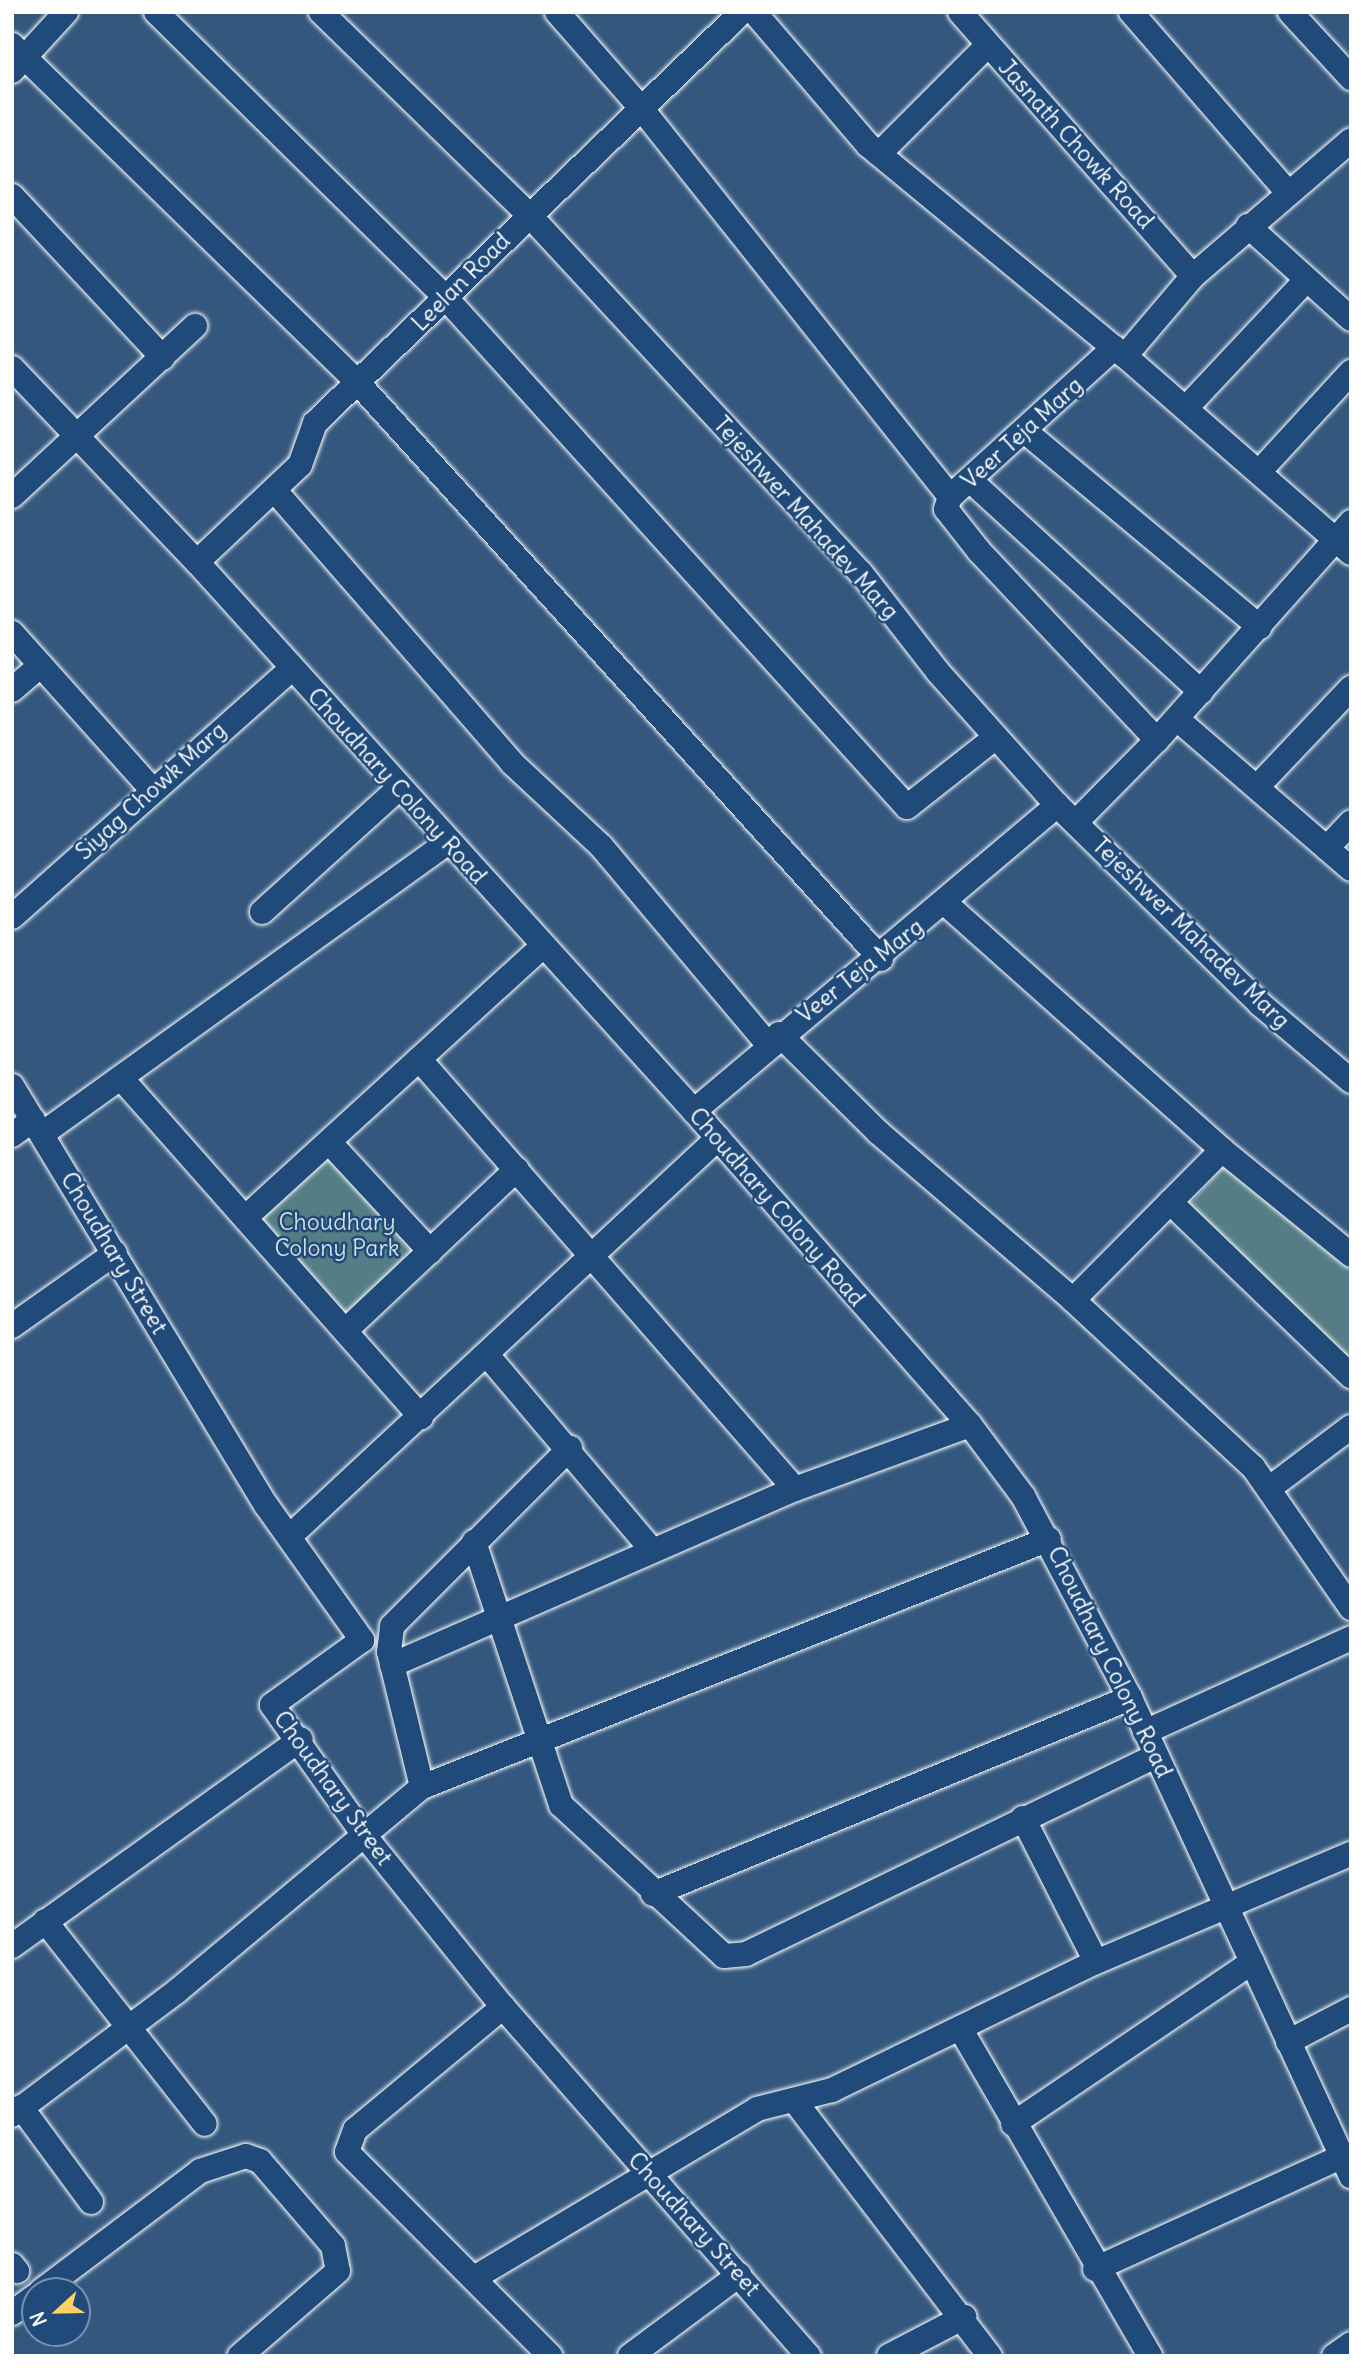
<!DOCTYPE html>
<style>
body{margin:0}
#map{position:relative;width:1363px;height:2368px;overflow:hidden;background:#33577d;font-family:Delius,sans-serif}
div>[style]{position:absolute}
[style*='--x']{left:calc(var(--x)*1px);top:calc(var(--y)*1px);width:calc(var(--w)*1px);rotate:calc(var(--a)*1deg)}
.green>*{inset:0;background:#547d85}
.roads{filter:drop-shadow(0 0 2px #fff) drop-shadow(0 0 2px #fff)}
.minor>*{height:24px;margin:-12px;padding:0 12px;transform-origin:12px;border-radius:12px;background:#1f4a7a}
span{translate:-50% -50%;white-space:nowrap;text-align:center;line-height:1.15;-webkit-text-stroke:5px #1f4a7a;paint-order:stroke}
.street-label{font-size:23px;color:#fff}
.park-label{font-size:23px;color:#d4dee0}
.frame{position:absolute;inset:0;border:14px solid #fff;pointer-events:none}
.north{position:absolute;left:21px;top:2277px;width:70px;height:70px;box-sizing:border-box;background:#1f4a7a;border:2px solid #7992af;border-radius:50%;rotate:248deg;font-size:19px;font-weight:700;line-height:28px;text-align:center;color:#fff}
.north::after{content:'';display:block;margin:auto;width:24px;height:32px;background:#ffd166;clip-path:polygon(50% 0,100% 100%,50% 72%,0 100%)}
</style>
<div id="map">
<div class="green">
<div style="clip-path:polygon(329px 1149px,418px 1253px,349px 1319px,254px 1220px)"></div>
<div style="clip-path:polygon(1226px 1164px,1351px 1270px,1351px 1365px,1184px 1210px)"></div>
</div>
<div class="roads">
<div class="minor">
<div style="--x:156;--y:12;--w:406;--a:44.6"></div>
<div style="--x:445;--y:297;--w:688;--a:47.83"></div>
<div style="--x:907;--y:807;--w:113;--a:-38.2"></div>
<div style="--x:321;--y:12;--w:293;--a:44.3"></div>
<div style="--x:531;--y:217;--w:485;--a:47.2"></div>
<div style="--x:861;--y:573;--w:125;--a:52.1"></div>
<div style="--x:938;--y:672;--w:178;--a:48.2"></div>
<div style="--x:1057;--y:805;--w:284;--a:44.4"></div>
<div style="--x:1260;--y:1004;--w:119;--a:40.2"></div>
<div style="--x:557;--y:12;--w:128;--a:48.8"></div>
<div style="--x:641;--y:108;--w:497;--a:51.5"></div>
<div style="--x:754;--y:12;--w:175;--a:49.4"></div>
<div style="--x:868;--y:145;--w:319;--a:39.5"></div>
<div style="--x:960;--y:12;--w:352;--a:48.6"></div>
<div style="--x:1131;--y:12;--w:236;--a:49"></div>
<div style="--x:1290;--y:12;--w:90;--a:47.3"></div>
<div style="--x:12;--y:45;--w:484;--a:44.3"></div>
<div style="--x:358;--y:383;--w:778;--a:47.76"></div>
<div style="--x:12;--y:71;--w:80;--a:-47.5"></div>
<div style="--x:879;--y:154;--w:154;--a:-45"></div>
<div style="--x:12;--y:196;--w:221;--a:47"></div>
<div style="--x:1248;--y:226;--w:139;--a:42.1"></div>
<div style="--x:1125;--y:356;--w:300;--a:41.1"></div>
<div style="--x:12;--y:368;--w:268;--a:46.4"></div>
<div style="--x:197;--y:562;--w:741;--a:47.85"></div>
<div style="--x:694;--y:1111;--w:418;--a:48.7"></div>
<div style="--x:970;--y:1425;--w:89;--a:53.3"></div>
<div style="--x:1023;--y:1496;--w:229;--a:62.1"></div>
<div style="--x:1130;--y:1698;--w:527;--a:65.19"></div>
<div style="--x:1186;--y:408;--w:175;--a:-46.8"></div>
<div style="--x:1027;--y:433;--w:303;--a:39.8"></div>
<div style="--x:1259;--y:472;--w:136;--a:-47.4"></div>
<div style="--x:971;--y:481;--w:312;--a:42.5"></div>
<div style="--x:276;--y:492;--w:359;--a:48.9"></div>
<div style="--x:512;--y:763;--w:122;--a:43"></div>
<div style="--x:601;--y:846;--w:259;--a:49.9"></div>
<div style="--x:12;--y:496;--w:250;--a:-42.9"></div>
<div style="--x:197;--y:562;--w:141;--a:-43.3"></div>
<div style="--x:300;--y:465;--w:45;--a:-70.3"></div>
<div style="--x:315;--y:423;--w:593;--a:-43.91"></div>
<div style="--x:12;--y:633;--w:203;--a:48.2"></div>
<div style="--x:12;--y:690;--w:38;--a:-41"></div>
<div style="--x:1177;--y:719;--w:230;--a:40.8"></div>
<div style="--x:1157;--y:740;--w:292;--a:-48.3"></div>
<div style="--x:1257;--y:787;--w:137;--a:-46.5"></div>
<div style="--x:1076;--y:822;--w:115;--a:-45.4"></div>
<div style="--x:1157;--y:740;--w:260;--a:-133.3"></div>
<div style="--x:979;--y:551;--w:53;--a:-128.2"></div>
<div style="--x:946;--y:509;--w:13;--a:-72"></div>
<div style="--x:950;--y:497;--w:222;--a:-42.3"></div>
<div style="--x:1114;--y:348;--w:14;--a:36"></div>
<div style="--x:1125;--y:356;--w:105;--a:-49.6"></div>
<div style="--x:1193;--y:276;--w:208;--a:-40.7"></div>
<div style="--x:1327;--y:848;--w:35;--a:-47"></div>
<div style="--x:945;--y:903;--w:371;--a:41.7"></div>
<div style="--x:1222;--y:1150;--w:166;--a:39.1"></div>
<div style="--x:262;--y:912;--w:185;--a:-42.1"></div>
<div style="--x:12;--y:917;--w:375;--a:-41.6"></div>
<div style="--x:779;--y:1034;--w:141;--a:44.7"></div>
<div style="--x:879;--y:1133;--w:256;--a:40.7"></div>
<div style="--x:1073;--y:1300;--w:246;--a:42.9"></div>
<div style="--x:1253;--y:1467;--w:172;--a:55.2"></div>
<div style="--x:419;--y:1059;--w:571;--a:48.83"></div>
<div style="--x:121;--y:1078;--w:453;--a:48.5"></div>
<div style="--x:12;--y:1086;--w:490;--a:58.8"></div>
<div style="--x:266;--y:1505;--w:166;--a:54.6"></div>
<div style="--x:362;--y:1640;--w:111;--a:144.2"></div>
<div style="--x:272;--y:1705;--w:159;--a:54.7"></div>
<div style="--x:364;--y:1835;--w:221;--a:51.1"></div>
<div style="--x:503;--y:2007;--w:464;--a:48.8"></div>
<div style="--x:694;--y:1111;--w:475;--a:-40.1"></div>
<div style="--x:42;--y:1134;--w:499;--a:-35.7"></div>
<div style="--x:12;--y:1135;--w:26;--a:-36"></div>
<div style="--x:329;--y:1142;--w:149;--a:47.2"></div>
<div style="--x:1170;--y:1202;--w:251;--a:43.9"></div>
<div style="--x:245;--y:1218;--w:401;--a:-42.4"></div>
<div style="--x:1073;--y:1300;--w:211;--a:-45.2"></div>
<div style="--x:12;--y:1326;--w:126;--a:-35.3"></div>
<div style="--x:345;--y:1331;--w:236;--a:-43.3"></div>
<div style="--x:488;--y:1356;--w:255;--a:49.8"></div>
<div style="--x:1271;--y:1487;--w:100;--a:-36.9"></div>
<div style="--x:289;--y:1537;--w:586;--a:-42.92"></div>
<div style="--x:474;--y:1542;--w:277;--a:71.7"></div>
<div style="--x:561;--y:1805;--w:222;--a:42.8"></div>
<div style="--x:724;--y:1956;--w:22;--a:-5"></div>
<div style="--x:746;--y:1954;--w:455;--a:-25.8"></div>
<div style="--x:392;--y:1665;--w:440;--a:-23.6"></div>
<div style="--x:795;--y:1489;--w:186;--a:-20.1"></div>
<div style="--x:1145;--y:1732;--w:226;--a:-24.5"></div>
<div style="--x:422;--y:1787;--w:139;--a:-103.7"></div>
<div style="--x:389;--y:1652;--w:26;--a:-83"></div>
<div style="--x:392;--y:1626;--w:252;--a:-45"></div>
<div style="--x:1023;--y:1818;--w:161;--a:63.1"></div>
<div style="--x:653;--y:1894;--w:516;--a:-22.34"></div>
<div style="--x:45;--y:1921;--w:258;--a:51.8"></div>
<div style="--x:12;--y:1946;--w:355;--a:-35.6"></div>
<div style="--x:503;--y:2007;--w:192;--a:140.3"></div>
<div style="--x:355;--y:2130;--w:23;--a:110"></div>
<div style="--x:347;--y:2152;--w:288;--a:45.1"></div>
<div style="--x:960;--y:2028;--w:379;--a:59.9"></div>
<div style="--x:1288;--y:2042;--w:71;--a:-27.6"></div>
<div style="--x:794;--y:2100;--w:322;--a:52.6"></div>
<div style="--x:21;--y:2107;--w:118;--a:53.6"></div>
<div style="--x:12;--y:2115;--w:206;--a:-36.9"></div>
<div style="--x:177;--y:1991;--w:319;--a:-39.8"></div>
<div style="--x:422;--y:1787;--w:674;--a:-21.58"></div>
<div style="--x:1013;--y:2124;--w:289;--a:-34.1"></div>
<div style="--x:12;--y:2265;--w:8;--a:50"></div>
<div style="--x:1095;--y:2269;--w:270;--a:-24.5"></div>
<div style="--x:474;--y:2278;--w:330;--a:-30.8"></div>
<div style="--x:757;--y:2109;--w:77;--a:-14.2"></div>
<div style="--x:832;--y:2090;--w:293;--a:-25.9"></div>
<div style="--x:1096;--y:1962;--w:277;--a:-23"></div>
<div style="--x:41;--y:2291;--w:199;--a:-37"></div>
<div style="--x:200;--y:2171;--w:48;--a:-18.1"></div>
<div style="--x:246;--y:2156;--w:15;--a:20"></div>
<div style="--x:260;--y:2161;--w:112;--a:49.3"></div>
<div style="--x:333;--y:2246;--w:25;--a:79"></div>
<div style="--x:338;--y:2271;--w:130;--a:139.1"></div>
<div style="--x:12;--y:2313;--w:29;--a:-36"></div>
<div style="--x:630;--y:2356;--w:136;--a:-36.6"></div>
<div style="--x:889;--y:2356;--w:85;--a:-27.5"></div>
<div style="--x:1334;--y:2356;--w:21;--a:-35"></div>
</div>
</div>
<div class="street-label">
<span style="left:1076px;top:144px;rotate:48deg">Jasnath Chowk Road</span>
<span style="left:461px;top:282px;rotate:-45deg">Leelan Road</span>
<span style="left:1022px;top:433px;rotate:-42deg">Veer Teja Marg</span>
<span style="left:806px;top:518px;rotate:48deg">Tejeshwer Mahadev Marg</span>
<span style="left:397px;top:786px;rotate:48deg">Choudhary Colony Road</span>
<span style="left:151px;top:791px;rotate:-42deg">Siyag Chowk Marg</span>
<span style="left:1191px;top:933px;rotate:44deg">Tejeshwer Mahadev Marg</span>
<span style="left:860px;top:971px;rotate:-38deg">Veer Teja Marg</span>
<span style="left:777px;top:1207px;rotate:49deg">Choudhary Colony Road</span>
<span style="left:114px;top:1253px;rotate:59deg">Choudhary Street</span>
<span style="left:1110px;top:1662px;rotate:64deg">Choudhary Colony Road</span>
<span style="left:333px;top:1788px;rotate:54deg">Choudhary Street</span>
<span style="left:694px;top:2224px;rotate:48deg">Choudhary Street</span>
</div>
<div class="park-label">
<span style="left:337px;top:1235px">Choudhary<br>Colony Park</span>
</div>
<div class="frame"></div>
<div class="north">N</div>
</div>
